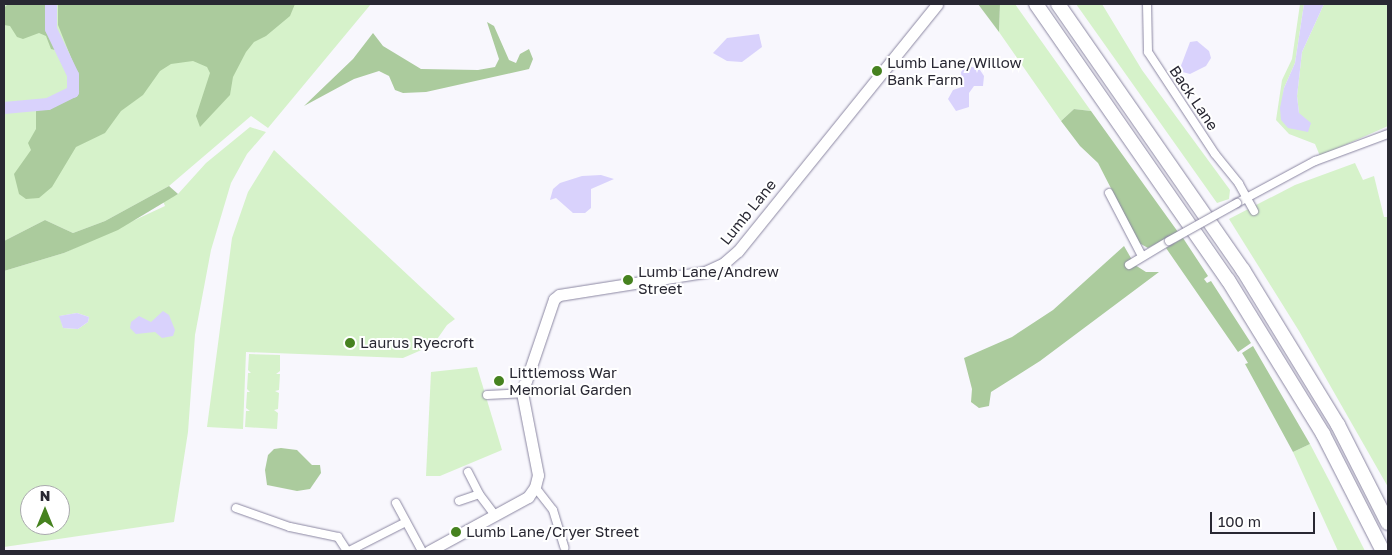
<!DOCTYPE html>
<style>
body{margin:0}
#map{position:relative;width:1392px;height:555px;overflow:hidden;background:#f8f7fd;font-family:"Golos Text",sans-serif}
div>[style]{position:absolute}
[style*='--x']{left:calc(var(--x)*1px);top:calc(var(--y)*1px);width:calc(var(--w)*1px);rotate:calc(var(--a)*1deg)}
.green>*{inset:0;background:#d6f2ca}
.forest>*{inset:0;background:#abcb9d}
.water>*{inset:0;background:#d9d2fc}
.river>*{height:12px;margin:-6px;padding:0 6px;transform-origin:6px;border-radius:6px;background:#d9d2fc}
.roads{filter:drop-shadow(0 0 1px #8b87a2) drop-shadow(0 0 1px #8b87a2)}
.street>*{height:8px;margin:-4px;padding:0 4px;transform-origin:4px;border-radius:4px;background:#fff}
.secondary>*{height:11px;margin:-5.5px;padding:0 5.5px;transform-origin:5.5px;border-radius:5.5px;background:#fff}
.highway>*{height:14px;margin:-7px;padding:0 7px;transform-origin:7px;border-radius:7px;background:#fff}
.bridges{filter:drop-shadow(0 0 1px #8b87a2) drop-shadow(0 0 1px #8b87a2)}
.street-bridge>*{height:8px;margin:-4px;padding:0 4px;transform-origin:4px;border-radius:4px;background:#fff}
.dots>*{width:14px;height:14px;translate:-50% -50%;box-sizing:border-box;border:2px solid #fff;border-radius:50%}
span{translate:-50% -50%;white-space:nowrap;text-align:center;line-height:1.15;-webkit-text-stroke:4px #fff;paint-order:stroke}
.poi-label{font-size:15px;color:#292833}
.left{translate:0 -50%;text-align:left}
.street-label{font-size:15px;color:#292833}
.frame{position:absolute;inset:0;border:5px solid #292833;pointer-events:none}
.north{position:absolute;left:20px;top:485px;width:50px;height:50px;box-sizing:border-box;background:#fff;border:1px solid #a9a9ad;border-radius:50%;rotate:0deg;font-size:14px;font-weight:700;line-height:20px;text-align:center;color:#292833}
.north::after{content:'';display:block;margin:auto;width:18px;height:22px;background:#46821f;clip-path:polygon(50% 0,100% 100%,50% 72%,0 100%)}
.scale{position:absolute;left:1210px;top:512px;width:105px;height:22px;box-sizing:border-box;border:2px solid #292833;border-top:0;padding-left:6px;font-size:15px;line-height:18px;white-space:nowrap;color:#292833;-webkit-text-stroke:4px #fff;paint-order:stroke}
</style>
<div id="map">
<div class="green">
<div style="clip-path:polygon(4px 4px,371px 4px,268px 128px,251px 116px,169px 186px,105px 221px,73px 233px,45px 220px,4px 241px)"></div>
<div style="clip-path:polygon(1000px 4px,1015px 4px,1091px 111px,1074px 109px,1061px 121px,999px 32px)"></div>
<div style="clip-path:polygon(1076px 4px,1102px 4px,1142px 70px,1230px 190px,1229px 199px,1217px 203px)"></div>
<div style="clip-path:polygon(1300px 4px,1304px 4px,1295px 63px,1284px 88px,1281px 120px,1299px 113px,1297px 96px,1302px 52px,1324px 4px,1388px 4px,1388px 126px,1320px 156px,1315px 144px,1289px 134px,1276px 120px,1282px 80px,1292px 59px)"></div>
<div style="clip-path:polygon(evenodd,250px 127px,266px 132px,247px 154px,231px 183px,211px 250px,195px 335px,188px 432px,174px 522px,4px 547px,4px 271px,64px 253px,165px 206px,163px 201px,178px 194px,206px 163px,250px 127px,77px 313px,89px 317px,88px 322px,78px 329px,63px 328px,60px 316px,77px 313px,250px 127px,30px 495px,60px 495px,60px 525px,30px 525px,30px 495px)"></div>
<div style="clip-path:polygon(274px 150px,455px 319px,447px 325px,433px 345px,403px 358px,246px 352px,243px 429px,207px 427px,232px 238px,248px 192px)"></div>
<div style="clip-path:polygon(1355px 163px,1363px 180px,1374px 176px,1384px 217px,1388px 217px,1388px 487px,1299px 331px,1229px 219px,1295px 185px)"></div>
<div style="clip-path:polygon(249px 354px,280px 355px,280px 371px,276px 374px,280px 374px,279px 390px,275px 391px,279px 393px,278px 409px,274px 410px,278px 413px,277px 429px,245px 427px,246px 411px,250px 411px,246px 408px,247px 392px,250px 392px,247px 389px,248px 373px,251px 373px,248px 370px)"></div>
<div style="clip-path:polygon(477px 367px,502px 450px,440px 476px,426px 476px,431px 372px)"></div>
<div style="clip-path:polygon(1310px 444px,1330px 482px,1365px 551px,1338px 551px,1293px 452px)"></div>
</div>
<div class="forest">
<div style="clip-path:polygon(8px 4px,47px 4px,51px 12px,48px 28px,59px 51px,51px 49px,46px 36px,39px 33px,23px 39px,17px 37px,10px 26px,4px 25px,4px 8px)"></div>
<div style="clip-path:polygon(58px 4px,295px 4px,290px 16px,266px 36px,254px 42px,246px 52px,233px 77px,230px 95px,200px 127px,196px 116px,210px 73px,207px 67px,193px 61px,171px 64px,160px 71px,143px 95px,121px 111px,105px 133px,76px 147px,52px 187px,39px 198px,26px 199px,19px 194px,14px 174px,31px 150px,28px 143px,36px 129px,36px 110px,58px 105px,78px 90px,78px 75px,58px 25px)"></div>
<div style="clip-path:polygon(978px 4px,1000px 4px,999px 32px)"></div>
<div style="clip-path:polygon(487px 22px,494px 26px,509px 60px,516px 63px,520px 54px,529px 49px,533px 59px,529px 69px,426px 92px,403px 93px,395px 90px,389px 76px,379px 71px,354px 79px,304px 106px,353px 59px,373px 33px,383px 46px,421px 69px,478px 70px,495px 67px,499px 59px)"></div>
<div style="clip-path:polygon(1074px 109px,1091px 111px,1178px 232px,1148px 248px,1139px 243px,1098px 163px,1080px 146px,1061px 121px)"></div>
<div style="clip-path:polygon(169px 186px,178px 194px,118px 230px,64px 253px,4px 271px,4px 241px,45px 220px,73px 233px,105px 221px)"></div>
<div style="clip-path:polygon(1183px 238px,1208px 276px,1204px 279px,1207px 283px,1211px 281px,1251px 343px,1238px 352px,1166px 248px)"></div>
<div style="clip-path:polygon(1124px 246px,1135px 265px,1146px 272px,1159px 272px,1040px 361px,991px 392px,989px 406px,979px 408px,971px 402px,972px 389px,964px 358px,1012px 337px,1053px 310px)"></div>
<div style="clip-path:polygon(1253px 346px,1310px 444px,1293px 452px,1245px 364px,1248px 363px,1242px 353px)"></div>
<div style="clip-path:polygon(281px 448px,297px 450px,312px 465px,320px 465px,321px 473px,310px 489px,297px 491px,267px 485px,265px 470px,268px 455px,274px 449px)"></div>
</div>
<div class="water">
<div style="clip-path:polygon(1304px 4px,1324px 4px,1302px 52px,1297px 96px,1299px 113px,1311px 123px,1308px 132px,1288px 128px,1281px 120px,1280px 108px,1284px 88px,1295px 63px)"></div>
<div style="clip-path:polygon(759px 34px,762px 47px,742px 62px,727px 61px,713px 53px,727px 38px)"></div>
<div style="clip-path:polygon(1197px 41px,1209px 51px,1211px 58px,1206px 66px,1190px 74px,1179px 71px,1190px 42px)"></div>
<div style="clip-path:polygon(967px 65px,980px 70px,984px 76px,983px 86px,974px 86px,969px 93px,969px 107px,956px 111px,948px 99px,953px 90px,962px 87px,961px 72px)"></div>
<div style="clip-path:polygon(601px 175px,614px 179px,591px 189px,591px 208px,585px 213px,573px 213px,556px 198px,550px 200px,553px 189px,560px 183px,582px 176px)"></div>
<div style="clip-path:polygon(163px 311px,169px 315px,175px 330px,173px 336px,162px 338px,155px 332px,136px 334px,130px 328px,131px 322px,139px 316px,151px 322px)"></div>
<div style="clip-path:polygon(77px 313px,89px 317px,88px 322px,78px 329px,63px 328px,59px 316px)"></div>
</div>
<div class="river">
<div style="--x:4;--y:108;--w:44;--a:-5.2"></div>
<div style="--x:48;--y:104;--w:28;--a:-26"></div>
<div style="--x:73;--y:92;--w:17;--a:-90"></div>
<div style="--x:73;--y:75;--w:51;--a:-115.6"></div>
<div style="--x:51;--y:29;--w:25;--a:-90"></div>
</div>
<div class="roads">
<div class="street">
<div style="--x:1147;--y:4;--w:48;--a:88.8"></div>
<div style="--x:1148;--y:52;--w:122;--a:56.7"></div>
<div style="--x:1215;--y:154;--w:38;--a:51"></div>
<div style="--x:1239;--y:184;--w:31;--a:61"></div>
<div style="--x:1109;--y:193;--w:71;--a:62.4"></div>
<div style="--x:1237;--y:203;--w:89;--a:-28.3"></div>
<div style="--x:1315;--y:161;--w:78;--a:-20.3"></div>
<div style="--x:1129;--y:265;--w:47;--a:-31"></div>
<div style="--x:487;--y:395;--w:35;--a:-3"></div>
<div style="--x:468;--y:472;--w:25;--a:63"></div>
<div style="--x:479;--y:494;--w:26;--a:53"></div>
<div style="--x:535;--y:487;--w:29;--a:52"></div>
<div style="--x:553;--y:510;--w:39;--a:73"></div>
<div style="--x:459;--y:501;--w:21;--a:-19"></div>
<div style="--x:396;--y:503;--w:55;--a:61.6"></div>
<div style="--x:236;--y:508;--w:57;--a:19.4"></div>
<div style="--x:290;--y:527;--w:49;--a:11.8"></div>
<div style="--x:338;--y:537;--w:17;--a:57"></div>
<div style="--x:349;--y:551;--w:64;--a:-27"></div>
</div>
<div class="secondary">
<div style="--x:429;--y:551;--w:113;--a:-28.6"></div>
<div style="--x:528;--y:497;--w:12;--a:-55"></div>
<div style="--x:535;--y:487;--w:12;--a:-76"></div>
<div style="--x:538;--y:475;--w:84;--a:-101"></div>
<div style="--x:522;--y:393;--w:99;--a:-71.2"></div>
<div style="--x:554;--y:299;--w:6;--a:-39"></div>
<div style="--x:559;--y:295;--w:148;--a:-9"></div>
<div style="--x:705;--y:272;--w:21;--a:-25"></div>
<div style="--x:724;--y:263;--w:18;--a:-41"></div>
<div style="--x:738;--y:251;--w:317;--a:-51.1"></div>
</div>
<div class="highway">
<div style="--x:1036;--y:4;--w:336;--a:55.2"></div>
<div style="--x:1228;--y:280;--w:181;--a:58.3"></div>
<div style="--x:1323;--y:434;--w:131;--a:62.9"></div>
<div style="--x:1058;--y:4;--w:324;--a:55.2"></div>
<div style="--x:1243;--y:270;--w:182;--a:58.5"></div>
<div style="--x:1338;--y:425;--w:110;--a:63"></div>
</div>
</div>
<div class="bridges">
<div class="street-bridge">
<div style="--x:1169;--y:241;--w:78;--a:-29.2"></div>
</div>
</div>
<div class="dots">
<div style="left:877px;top:71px;background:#46821f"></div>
<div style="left:628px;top:280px;background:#46821f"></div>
<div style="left:350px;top:343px;background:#46821f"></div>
<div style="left:499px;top:381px;background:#46821f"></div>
<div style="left:456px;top:532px;background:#46821f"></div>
</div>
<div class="poi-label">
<span class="left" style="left:887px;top:71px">Lumb Lane/Willow<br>Bank Farm</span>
<span class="left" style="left:638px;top:280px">Lumb Lane/Andrew<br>Street</span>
<span class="left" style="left:360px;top:343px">Laurus Ryecroft</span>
<span class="left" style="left:509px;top:381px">Littlemoss War<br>Memorial Garden</span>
<span class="left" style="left:466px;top:532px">Lumb Lane/Cryer Street</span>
</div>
<div class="street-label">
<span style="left:1194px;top:98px;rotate:56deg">Back Lane</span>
<span style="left:748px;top:212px;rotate:-51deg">Lumb Lane</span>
</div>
<div class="frame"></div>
<div class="north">N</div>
<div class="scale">100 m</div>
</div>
